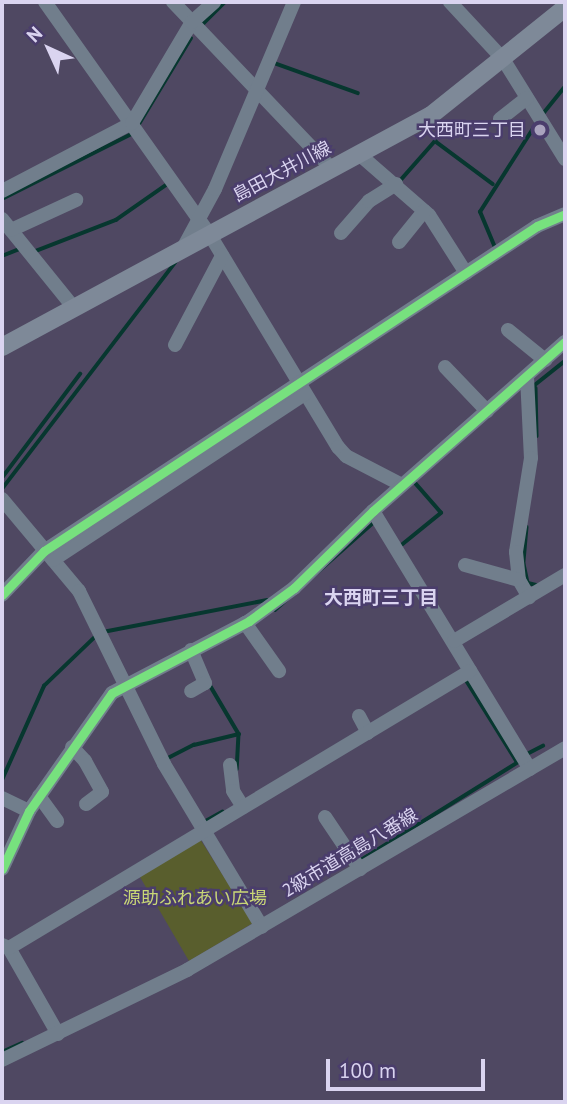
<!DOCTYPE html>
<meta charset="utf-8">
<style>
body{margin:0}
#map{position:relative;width:567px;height:1104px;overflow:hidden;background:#4f4862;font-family:"PT Sans","Noto Sans JP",sans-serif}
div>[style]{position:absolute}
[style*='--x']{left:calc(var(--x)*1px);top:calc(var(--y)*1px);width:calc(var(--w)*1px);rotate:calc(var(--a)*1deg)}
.green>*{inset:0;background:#595e2d}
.stream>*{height:3.5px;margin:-1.75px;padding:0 1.75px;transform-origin:1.75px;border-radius:1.75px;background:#07372f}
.minor>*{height:14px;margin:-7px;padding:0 7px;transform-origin:7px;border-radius:7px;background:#717e8c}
.major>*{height:18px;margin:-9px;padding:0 9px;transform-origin:9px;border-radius:9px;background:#7e8998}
.cycleway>*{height:9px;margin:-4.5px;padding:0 4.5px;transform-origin:4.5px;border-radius:4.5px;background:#77e17e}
.dots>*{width:19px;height:19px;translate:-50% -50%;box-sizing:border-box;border:4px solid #4a3d6c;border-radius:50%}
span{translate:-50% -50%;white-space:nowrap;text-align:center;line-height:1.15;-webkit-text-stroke:5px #4a3d6c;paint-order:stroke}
.poi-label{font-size:18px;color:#dad4f0}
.right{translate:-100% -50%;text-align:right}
.street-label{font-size:18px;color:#dad4f0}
.park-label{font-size:18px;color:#c9d776}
.neighbourhood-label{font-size:19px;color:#dad4f0;font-weight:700}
.frame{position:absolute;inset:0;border:4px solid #dad4f0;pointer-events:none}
.north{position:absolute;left:14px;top:14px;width:70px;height:70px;-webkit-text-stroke:5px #4a3d6c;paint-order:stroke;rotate:315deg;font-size:19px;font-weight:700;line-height:28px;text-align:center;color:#dad4f0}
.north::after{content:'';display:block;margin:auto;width:24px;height:32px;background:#dad4f0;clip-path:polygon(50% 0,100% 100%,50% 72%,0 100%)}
.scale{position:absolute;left:326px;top:1059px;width:159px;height:32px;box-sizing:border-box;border:4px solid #dad4f0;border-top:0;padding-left:9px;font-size:21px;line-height:24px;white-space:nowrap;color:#dad4f0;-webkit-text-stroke:5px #4a3d6c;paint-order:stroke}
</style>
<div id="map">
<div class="green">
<div style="clip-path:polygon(200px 839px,253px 923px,189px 961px,140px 877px)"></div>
</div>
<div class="stream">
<div style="--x:200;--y:27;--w:35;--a:-45"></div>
<div style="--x:274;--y:63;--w:89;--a:19.7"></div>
<div style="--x:542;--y:115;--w:36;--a:-51"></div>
<div style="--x:139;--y:124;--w:100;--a:-58.8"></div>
<div style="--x:399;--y:182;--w:55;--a:-48.7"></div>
<div style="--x:435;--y:141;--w:72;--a:36.6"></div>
<div style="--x:2;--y:199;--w:145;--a:-26.6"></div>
<div style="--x:496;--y:250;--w:41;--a:-112.8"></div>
<div style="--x:480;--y:212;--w:108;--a:-57.5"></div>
<div style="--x:36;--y:251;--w:86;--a:-21.2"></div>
<div style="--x:116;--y:220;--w:65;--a:-34.9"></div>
<div style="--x:2;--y:256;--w:18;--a:-22"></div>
<div style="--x:531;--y:388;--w:43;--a:-38.5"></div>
<div style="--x:536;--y:388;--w:48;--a:88.8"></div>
<div style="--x:2;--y:478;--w:130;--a:-53.1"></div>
<div style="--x:2;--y:489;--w:285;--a:-52.6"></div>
<div style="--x:527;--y:527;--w:37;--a:95"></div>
<div style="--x:524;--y:564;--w:19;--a:78"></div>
<div style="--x:528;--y:583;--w:8;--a:14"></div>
<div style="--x:399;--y:547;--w:54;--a:-39"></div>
<div style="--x:441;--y:513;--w:41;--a:-131.1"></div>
<div style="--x:275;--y:610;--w:132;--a:-41.6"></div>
<div style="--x:103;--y:632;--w:167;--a:-11"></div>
<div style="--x:465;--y:678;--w:97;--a:58.1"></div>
<div style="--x:516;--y:760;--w:4;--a:-27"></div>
<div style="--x:210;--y:685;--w:57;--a:59.4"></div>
<div style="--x:527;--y:754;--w:18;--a:-27"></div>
<div style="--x:168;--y:758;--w:29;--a:-27"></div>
<div style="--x:194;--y:745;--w:46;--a:-13.7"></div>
<div style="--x:239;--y:734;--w:35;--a:93"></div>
<div style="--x:2;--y:780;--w:103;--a:-65.9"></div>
<div style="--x:44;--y:686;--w:72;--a:-43.9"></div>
<div style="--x:204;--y:822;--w:21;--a:-29"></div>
<div style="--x:361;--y:860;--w:187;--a:-31.9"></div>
<div style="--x:2;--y:1052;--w:22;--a:-24"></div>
</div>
<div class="minor">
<div style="--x:45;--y:2;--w:286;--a:54.7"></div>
<div style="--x:210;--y:235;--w:248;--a:58.9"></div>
<div style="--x:338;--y:447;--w:12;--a:48"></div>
<div style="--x:346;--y:456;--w:63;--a:27.4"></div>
<div style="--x:173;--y:2;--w:231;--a:46.4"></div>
<div style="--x:450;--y:2;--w:78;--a:47.1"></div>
<div style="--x:503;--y:59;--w:118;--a:58.2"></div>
<div style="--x:500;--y:119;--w:34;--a:-38"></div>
<div style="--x:360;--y:155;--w:91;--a:41"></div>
<div style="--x:429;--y:215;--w:69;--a:57.5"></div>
<div style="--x:2;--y:191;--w:147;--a:-27.6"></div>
<div style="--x:132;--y:123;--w:117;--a:-59.3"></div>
<div style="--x:192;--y:22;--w:30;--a:-42"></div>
<div style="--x:2;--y:219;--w:114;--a:51"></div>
<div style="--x:11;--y:230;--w:72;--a:-24.8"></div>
<div style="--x:341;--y:233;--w:43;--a:-48.8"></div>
<div style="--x:369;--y:201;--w:32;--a:-32"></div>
<div style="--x:399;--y:242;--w:40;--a:-51"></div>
<div style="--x:182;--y:250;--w:69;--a:-61.6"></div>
<div style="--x:215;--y:189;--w:203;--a:-67.1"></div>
<div style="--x:508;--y:330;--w:48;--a:39"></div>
<div style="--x:175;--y:345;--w:101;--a:-62.2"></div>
<div style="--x:445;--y:367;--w:61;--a:46.3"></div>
<div style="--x:527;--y:377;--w:81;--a:87.2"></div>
<div style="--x:531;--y:458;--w:95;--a:99.1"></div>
<div style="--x:516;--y:552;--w:28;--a:84"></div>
<div style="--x:519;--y:580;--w:20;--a:60"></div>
<div style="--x:2;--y:499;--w:120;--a:50.1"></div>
<div style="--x:79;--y:591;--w:193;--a:63.8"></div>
<div style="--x:164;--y:764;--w:190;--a:59"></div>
<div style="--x:373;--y:511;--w:302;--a:58.7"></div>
<div style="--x:53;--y:560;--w:302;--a:-33.4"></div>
<div style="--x:465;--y:565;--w:56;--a:15.5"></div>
<div style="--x:2;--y:595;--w:61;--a:-46.3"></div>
<div style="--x:44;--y:551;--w:590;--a:-33.39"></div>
<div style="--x:537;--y:226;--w:30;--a:-23"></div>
<div style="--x:245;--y:623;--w:59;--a:54.7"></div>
<div style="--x:454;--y:641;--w:129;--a:-30.7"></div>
<div style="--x:191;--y:650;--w:36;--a:67"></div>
<div style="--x:205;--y:683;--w:16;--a:150"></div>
<div style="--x:359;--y:716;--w:19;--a:62"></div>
<div style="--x:72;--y:747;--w:19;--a:47"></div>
<div style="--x:85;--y:761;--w:35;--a:61"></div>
<div style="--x:102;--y:792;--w:20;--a:143"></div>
<div style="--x:230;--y:765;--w:26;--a:83"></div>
<div style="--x:233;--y:791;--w:19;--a:58"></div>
<div style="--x:39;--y:796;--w:31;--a:54"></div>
<div style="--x:2;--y:798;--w:30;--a:26"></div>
<div style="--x:325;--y:817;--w:63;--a:56.1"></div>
<div style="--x:2;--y:869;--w:64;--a:-65"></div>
<div style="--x:29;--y:811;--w:144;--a:-54.9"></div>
<div style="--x:112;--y:693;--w:155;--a:-27.7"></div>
<div style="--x:249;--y:621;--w:56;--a:-36.3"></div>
<div style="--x:294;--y:588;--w:110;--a:-44.3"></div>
<div style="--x:373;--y:511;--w:256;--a:-41.4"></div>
<div style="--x:2;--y:945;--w:8;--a:23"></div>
<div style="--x:9;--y:948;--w:99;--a:60.3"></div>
<div style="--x:9;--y:948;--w:538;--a:-31"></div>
<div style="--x:2;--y:1060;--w:206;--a:-25.9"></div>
<div style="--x:187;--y:970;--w:438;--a:-30.4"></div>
</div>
<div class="major">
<div style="--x:2;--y:347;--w:486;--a:-28.4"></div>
<div style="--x:430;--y:116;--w:173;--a:-38.7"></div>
</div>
<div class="cycleway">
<div style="--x:2;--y:595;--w:61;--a:-46.3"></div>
<div style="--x:44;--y:551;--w:590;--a:-33.39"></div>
<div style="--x:537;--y:226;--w:30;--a:-23"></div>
<div style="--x:2;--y:869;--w:64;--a:-65"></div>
<div style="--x:29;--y:811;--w:144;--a:-54.9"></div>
<div style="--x:112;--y:693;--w:155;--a:-27.7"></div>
<div style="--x:249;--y:621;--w:56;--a:-36.3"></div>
<div style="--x:294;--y:588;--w:110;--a:-44.3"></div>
<div style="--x:373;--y:511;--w:256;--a:-41.4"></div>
</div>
<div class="dots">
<div style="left:540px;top:130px;background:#a9a3be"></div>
</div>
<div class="poi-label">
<span class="right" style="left:526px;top:130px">大西町三丁目</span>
</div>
<div class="street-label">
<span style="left:282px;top:172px;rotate:-28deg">島田大井川線</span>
<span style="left:350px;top:853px;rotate:-31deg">2級市道高島八番線</span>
</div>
<div class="park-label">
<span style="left:195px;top:898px">源助ふれあい広場</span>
</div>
<div class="neighbourhood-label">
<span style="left:381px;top:598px">大西町三丁目</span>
</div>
<div class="frame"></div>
<div class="north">N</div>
<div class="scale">100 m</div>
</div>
